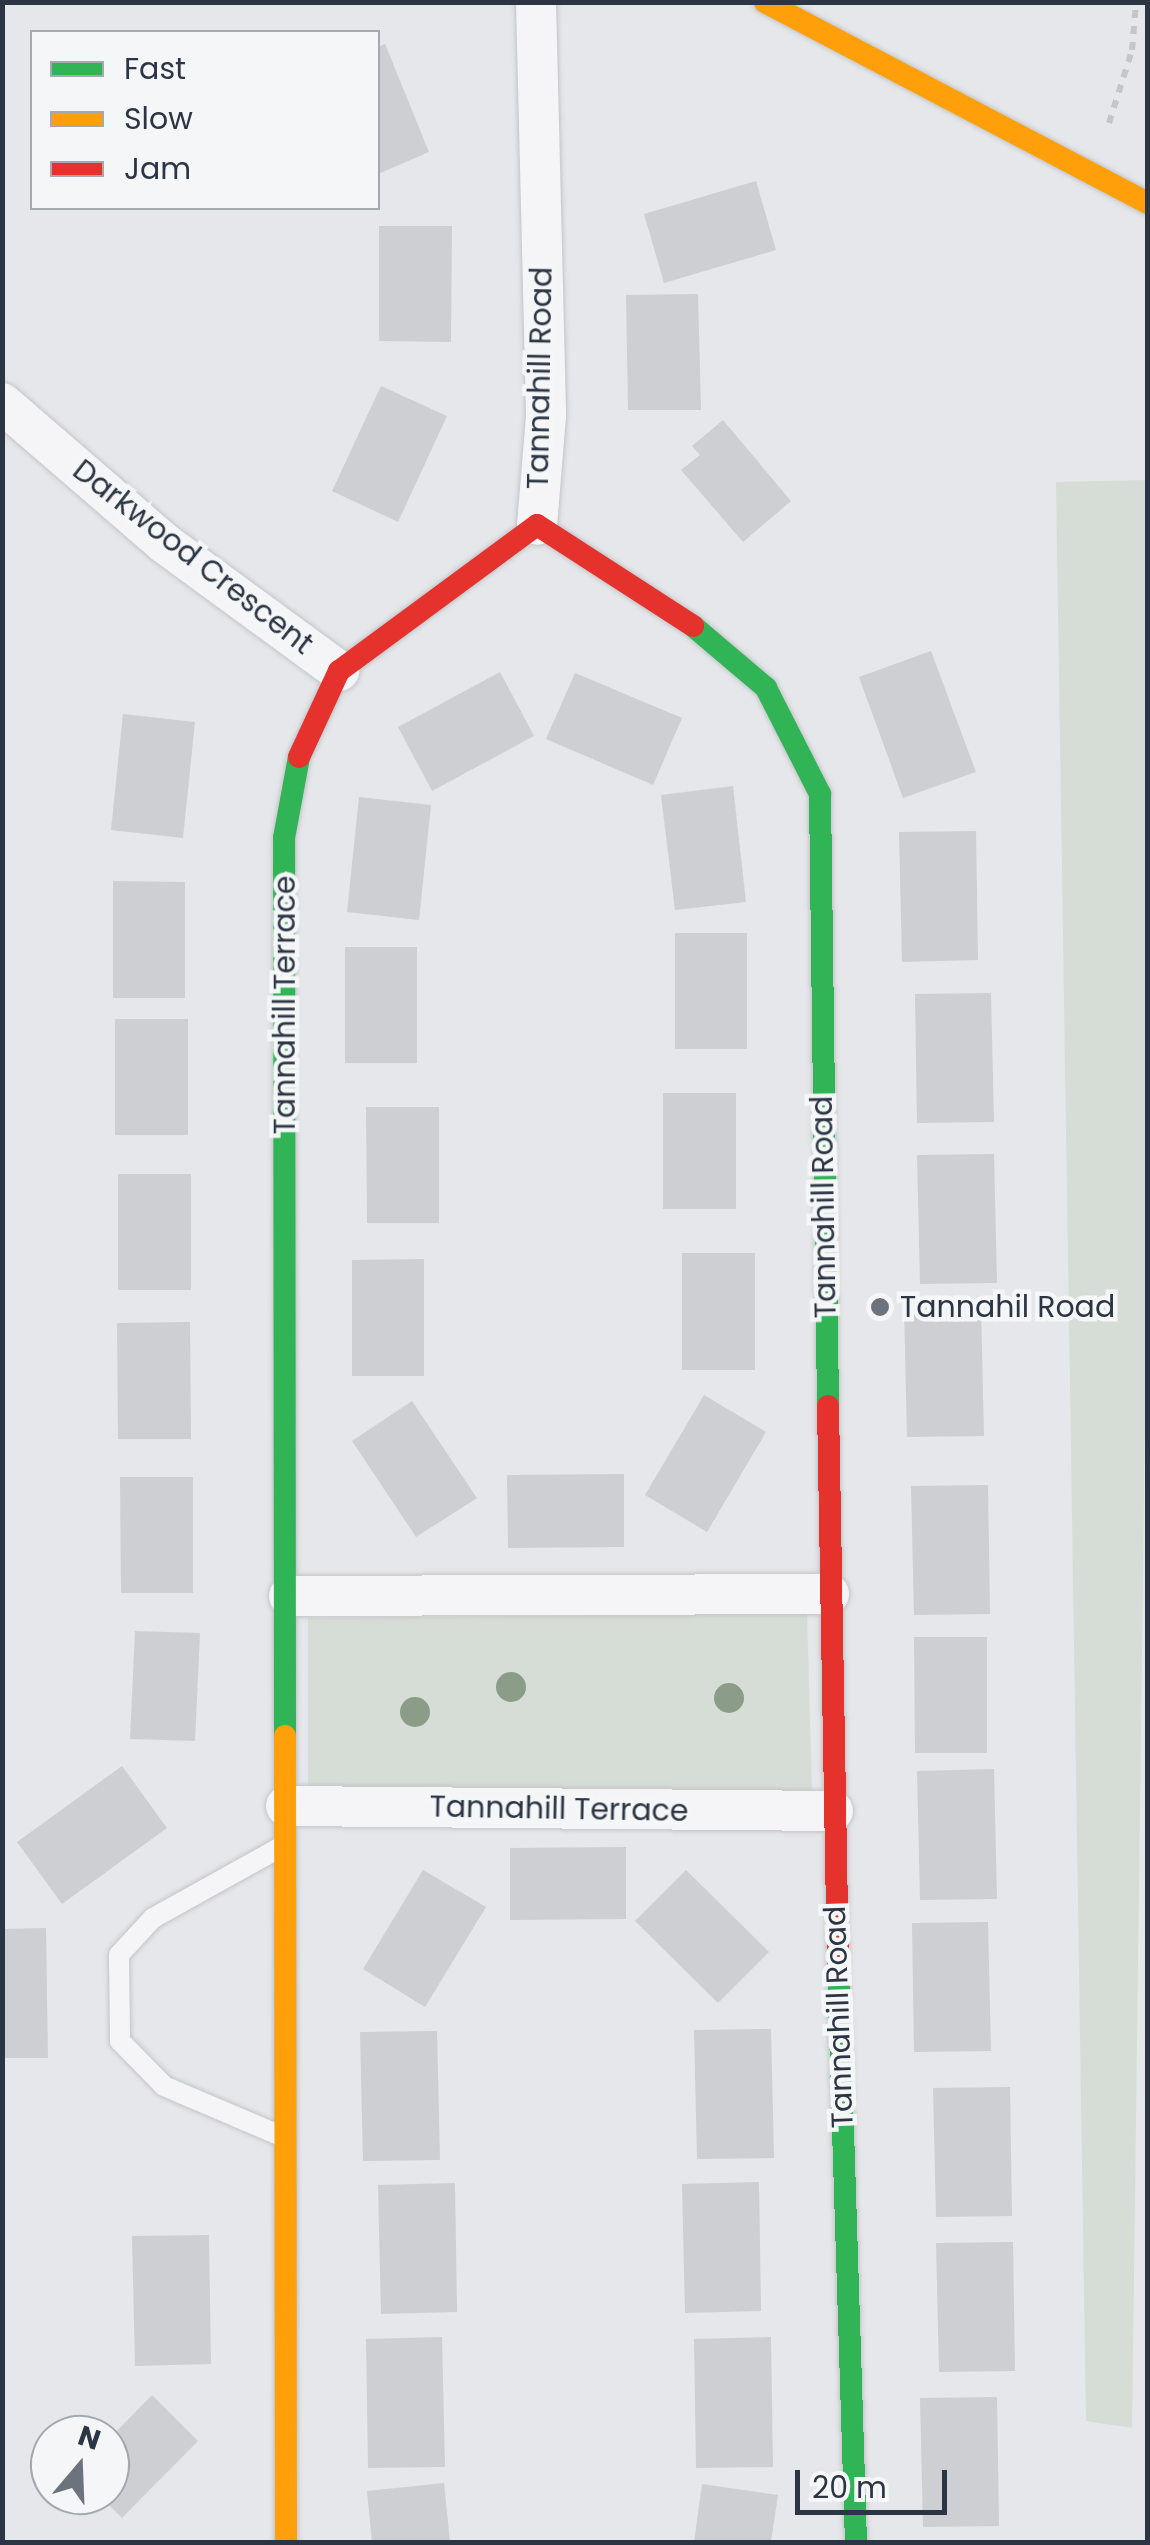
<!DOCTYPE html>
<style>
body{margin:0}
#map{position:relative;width:1150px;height:2545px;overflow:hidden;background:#e5e7ea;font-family:Poppins,sans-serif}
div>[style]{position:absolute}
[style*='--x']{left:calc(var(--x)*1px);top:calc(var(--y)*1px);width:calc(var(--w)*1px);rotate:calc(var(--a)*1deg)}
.green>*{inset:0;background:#d6ddd6}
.building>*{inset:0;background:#cdcfd2}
.path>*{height:6px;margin-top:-3px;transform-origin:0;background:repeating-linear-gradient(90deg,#c5c5ca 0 8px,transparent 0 16px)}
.roads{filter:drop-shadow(0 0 2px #c3c5c8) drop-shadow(0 0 2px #c3c5c8)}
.lane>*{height:20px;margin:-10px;padding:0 10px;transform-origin:10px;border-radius:10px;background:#f5f5f7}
.street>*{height:40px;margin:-20px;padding:0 20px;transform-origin:20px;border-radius:20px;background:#f5f5f7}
.fast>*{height:22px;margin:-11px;padding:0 11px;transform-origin:11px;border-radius:11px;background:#30b455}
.slow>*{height:22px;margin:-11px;padding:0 11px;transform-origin:11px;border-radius:11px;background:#ff9f0a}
.jam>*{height:22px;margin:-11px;padding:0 11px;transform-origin:11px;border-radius:11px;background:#e5322d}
.trees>*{width:30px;height:30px;margin:-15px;border-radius:50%;background:#8b9c89}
.dots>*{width:28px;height:28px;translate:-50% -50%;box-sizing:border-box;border:5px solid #f4f6f8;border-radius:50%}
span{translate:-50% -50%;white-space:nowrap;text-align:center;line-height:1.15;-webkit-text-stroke:9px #f4f6f8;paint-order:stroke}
.street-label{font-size:30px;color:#2c3543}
.poi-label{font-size:30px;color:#2c3543}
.left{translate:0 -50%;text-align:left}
.frame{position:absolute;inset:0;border:5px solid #2c3543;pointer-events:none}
.legend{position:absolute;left:30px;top:30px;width:350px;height:180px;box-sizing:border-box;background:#f4f6f8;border:2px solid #a4a9b0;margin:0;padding:12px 18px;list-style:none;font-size:30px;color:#2c3543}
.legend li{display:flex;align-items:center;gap:20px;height:50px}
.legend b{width:50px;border:2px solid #a4a9b0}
.north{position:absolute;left:30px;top:2415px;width:100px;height:100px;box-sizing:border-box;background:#f4f6f8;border:2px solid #a4a9b0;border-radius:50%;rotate:19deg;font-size:28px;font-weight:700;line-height:40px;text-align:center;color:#2c3543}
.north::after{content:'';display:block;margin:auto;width:35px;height:45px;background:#6d737d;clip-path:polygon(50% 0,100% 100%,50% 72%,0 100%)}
.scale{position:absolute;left:795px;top:2470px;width:152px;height:45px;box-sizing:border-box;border:5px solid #2c3543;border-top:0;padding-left:12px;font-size:30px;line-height:35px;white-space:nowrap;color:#2c3543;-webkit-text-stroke:8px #f4f6f8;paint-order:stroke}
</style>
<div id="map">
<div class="green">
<div style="clip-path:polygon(1148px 480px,1147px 1268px,1132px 2428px,1086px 2421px,1056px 482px)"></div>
<div style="clip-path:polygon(807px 1613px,812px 1791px,308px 1790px,308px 1618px)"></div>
</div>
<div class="building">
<div style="clip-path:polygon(385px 44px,429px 152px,378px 174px,378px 47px)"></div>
<div style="clip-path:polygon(756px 181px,776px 250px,664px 283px,644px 214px)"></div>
<div style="clip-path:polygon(379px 226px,452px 226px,451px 342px,379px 341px)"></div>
<div style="clip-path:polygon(698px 294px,701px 410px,628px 410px,626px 295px)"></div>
<div style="clip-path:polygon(381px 386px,447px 416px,398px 522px,332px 491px)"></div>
<div style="clip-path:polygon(723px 420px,791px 501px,743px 542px,681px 470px,700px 455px,692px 446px)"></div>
<div style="clip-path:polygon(931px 651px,976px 772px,903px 798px,859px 677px)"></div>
<div style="clip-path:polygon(500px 672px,534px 736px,432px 791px,398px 727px)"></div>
<div style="clip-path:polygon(575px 673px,682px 718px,653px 785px,546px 739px)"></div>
<div style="clip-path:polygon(123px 714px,195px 722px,183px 838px,111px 830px)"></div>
<div style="clip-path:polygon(733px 786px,746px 902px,675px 910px,661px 795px)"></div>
<div style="clip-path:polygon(359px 797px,431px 805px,419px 920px,347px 912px)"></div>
<div style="clip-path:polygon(976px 831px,978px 960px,902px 962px,899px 832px)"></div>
<div style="clip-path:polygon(113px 881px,185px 882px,185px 998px,113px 998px)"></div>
<div style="clip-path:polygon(675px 933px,747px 933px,747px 1049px,675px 1049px)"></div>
<div style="clip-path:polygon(345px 947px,417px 947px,417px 1063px,345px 1063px)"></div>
<div style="clip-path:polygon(991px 993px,994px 1122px,917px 1123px,915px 994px)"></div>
<div style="clip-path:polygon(115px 1019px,188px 1019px,188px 1135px,115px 1135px)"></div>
<div style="clip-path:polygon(663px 1093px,736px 1093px,736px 1209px,663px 1209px)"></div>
<div style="clip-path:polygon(366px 1107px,439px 1107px,439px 1223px,367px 1223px)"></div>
<div style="clip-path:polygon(994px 1154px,997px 1283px,920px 1284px,917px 1155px)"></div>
<div style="clip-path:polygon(118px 1174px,191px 1174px,191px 1290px,118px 1290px)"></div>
<div style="clip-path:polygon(682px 1253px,755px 1253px,755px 1370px,682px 1370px)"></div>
<div style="clip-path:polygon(424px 1259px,424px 1376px,352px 1376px,352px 1260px)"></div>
<div style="clip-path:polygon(981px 1306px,984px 1436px,907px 1437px,904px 1308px)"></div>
<div style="clip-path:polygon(190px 1322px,191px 1439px,118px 1439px,117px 1323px)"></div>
<div style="clip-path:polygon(704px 1395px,766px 1432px,707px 1532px,645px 1495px)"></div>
<div style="clip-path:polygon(412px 1401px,477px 1498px,416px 1537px,352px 1441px)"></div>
<div style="clip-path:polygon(624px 1474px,624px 1547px,508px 1548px,507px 1475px)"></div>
<div style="clip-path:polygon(120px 1477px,193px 1477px,193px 1593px,121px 1593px)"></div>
<div style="clip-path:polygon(988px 1485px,990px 1614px,914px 1615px,911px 1486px)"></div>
<div style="clip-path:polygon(135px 1631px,200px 1633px,195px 1741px,130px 1739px)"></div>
<div style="clip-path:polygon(914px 1637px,987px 1637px,987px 1753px,915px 1753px)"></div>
<div style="clip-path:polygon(122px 1766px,167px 1828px,62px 1904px,17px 1842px)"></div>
<div style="clip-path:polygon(994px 1769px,997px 1899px,920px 1900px,917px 1771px)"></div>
<div style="clip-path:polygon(626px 1847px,626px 1919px,510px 1920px,510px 1848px)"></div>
<div style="clip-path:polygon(423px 1870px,486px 1907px,425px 2007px,363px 1969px)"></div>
<div style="clip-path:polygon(686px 1870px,769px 1952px,718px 2003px,635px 1921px)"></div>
<div style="clip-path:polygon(988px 1922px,991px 2051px,914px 2052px,912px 1923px)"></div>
<div style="clip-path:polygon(46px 1928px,48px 2058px,2px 2058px,2px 1929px)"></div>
<div style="clip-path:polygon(771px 2029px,774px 2158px,697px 2159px,694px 2030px)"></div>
<div style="clip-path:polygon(437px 2031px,440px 2160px,363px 2161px,360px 2032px)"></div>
<div style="clip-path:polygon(1010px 2087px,1012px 2216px,936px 2217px,933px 2088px)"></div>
<div style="clip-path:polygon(759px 2182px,761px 2311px,685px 2313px,682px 2184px)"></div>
<div style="clip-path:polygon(455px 2183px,457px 2312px,381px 2314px,378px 2185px)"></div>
<div style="clip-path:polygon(209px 2235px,211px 2364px,135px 2366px,132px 2236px)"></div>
<div style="clip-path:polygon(1013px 2242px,1015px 2371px,939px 2372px,936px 2243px)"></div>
<div style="clip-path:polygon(442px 2337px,445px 2467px,368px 2468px,366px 2339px)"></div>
<div style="clip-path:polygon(771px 2337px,773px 2467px,696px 2468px,694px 2339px)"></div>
<div style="clip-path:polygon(152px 2395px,198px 2441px,122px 2518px,99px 2495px,110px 2495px,110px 2438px)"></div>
<div style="clip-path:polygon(997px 2397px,999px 2526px,923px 2527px,920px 2398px)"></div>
<div style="clip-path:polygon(444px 2483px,450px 2542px,372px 2542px,367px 2491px)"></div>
<div style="clip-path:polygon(702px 2484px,778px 2495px,771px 2542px,694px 2542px)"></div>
</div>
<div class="path">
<div style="--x:1109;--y:123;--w:77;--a:-72.5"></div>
<div style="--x:1132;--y:50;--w:48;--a:-85.2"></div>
</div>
<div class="roads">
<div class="lane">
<div style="--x:279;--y:1848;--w:144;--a:150.9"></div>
<div style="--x:153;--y:1918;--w:50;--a:132.6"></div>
<div style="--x:119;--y:1955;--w:86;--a:89.3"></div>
<div style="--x:120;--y:2041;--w:63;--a:45.6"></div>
<div style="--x:164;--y:2086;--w:127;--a:23.1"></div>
</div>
<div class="street">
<div style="--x:536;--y:2;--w:414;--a:88.6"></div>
<div style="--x:546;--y:416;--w:109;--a:94.7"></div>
<div style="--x:2;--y:403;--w:214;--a:40.8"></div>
<div style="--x:164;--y:543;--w:217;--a:36.2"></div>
<div style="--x:289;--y:1596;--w:540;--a:-0.21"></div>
<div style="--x:286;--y:1806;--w:547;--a:0.52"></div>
</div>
<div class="fast">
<div style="--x:693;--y:626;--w:96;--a:40.3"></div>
<div style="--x:766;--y:688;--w:119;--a:63"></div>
<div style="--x:820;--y:794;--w:612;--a:89.25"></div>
<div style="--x:285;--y:1736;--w:898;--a:-90.06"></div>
<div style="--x:284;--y:838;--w:82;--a:-79.5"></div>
<div style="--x:838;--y:1970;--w:572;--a:88.2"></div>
</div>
<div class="slow">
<div style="--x:765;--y:2;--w:433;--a:27.7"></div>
<div style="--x:285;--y:1736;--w:806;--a:89.93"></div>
</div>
<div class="jam">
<div style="--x:299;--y:757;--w:95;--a:-65.1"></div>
<div style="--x:339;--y:671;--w:246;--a:-36.4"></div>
<div style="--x:537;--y:525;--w:186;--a:32.9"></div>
<div style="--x:828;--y:1406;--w:564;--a:88.98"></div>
</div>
</div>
<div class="trees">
<div style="left:511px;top:1687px"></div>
<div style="left:729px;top:1698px"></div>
<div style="left:415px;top:1712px"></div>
</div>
<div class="dots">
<div style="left:880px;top:1307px;background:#6d737d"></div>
</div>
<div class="street-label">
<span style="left:540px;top:378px;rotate:-89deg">Tannahill Road</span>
<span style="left:193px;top:557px;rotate:38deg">Darkwood Crescent</span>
<span style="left:285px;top:1005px;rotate:-90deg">Tannahill Terrace</span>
<span style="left:824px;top:1207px;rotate:-91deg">Tannahill Road</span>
<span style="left:559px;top:1809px;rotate:1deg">Tannahill Terrace</span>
<span style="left:839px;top:2017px;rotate:-92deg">Tannahill Road</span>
</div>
<div class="poi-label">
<span class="left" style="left:900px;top:1307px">Tannahil Road</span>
</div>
<div class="frame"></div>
<ul class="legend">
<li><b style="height:12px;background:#30b455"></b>Fast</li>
<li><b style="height:12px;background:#ff9f0a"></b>Slow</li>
<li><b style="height:12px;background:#e5322d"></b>Jam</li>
</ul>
<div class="north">N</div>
<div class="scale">20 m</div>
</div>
